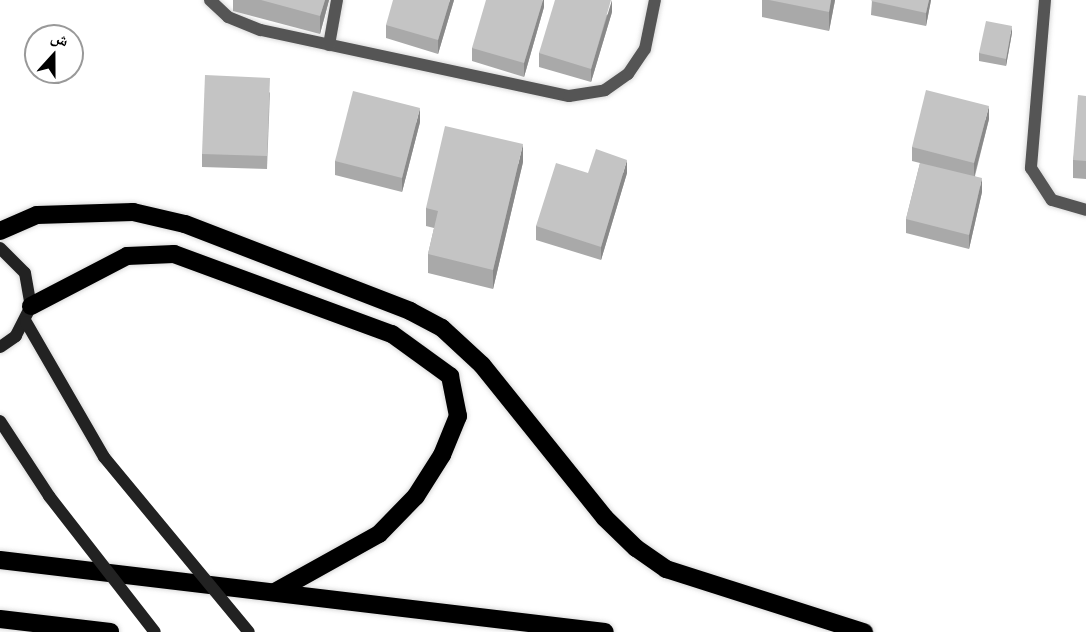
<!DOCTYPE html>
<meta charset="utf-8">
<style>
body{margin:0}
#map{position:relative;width:1086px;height:632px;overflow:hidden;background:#fff;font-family:"Fira Sans Condensed","Noto Naskh Arabic",sans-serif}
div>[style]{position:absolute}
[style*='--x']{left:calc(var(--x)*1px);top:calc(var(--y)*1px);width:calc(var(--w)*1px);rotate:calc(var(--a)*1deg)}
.roads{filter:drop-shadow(0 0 2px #dbdbdb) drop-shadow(0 0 2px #dbdbdb)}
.street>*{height:12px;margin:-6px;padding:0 6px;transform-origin:6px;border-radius:6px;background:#555}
.secondary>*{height:12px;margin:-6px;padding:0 6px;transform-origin:6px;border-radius:6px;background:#222}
.highway>*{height:18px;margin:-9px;padding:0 9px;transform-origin:9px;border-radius:9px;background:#000}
.secondary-bridge>*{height:12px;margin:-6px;padding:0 6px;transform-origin:6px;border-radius:6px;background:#222}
.wall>*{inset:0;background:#a9a9a9}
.shaded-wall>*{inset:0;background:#898989}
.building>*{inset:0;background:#c4c4c4}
span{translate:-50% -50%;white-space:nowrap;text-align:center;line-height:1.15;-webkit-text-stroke:5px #fff;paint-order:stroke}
.north{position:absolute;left:24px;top:24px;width:60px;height:60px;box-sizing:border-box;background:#fff;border:2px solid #999;border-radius:50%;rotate:21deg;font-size:16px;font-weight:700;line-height:24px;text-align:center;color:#000}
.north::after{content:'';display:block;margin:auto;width:21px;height:27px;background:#000;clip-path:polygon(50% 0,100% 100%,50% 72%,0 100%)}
</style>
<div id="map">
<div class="roads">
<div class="street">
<div style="--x:210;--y:0;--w:25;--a:43"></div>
<div style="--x:228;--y:17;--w:35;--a:22"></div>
<div style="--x:261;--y:30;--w:315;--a:12.1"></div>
<div style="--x:569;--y:96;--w:36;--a:-9"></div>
<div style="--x:605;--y:90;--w:28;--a:-35"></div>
<div style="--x:628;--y:74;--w:30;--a:-56"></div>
<div style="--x:645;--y:49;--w:50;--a:-78.5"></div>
<div style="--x:1045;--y:0;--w:169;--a:94.8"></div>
<div style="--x:1031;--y:168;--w:38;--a:57"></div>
<div style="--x:1052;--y:200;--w:35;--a:16"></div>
<div style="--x:329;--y:45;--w:46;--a:-79.9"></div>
</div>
<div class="secondary">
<div style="--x:0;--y:248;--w:35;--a:45"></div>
<div style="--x:25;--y:273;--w:34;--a:80"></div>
<div style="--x:31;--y:306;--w:34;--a:117"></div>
<div style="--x:16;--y:336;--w:19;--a:145"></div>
<div style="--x:26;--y:322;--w:156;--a:60"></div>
<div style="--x:0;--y:421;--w:90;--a:56.8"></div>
</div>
<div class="highway">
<div style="--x:0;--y:231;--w:40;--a:-23.4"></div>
<div style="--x:37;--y:215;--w:96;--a:-1.8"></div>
<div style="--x:133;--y:212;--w:53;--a:13"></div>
<div style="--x:185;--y:224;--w:241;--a:21.1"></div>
<div style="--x:410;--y:311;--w:36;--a:28"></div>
<div style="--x:442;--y:328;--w:54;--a:42.8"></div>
<div style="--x:482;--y:365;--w:196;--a:51.2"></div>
<div style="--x:605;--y:518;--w:43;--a:44.1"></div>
<div style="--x:636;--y:548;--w:37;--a:35"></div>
<div style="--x:666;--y:569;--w:208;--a:17.7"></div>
<div style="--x:31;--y:306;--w:108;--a:-27.5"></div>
<div style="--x:127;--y:256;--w:47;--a:-2.4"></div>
<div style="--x:174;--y:254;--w:232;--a:20.2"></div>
<div style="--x:392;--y:334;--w:72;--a:35.9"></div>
<div style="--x:450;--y:376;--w:41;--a:78.7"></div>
<div style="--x:458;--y:416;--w:42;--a:112.3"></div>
<div style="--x:442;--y:455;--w:49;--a:122.4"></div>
<div style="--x:416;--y:496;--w:53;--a:134.2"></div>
<div style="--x:379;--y:534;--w:119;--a:150.9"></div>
<div style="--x:0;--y:560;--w:609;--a:6.79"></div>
<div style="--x:0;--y:619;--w:111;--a:6.7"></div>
</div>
</div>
<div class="secondary-bridge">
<div style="--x:104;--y:457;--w:227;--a:50.4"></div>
<div style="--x:49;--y:496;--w:172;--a:52.1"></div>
</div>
<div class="wall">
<div style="clip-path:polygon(233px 0,329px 0,320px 34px,233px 11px)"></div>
<div style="clip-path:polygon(454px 0,438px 54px,386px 38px,386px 25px)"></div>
<div style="clip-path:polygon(544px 0,544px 7px,524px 77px,472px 61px,472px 48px)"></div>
<div style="clip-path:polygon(762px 0,835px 0,829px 31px,762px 17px)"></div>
<div style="clip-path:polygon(872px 0,931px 0,926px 26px,871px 15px)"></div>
<div style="clip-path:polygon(612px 12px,591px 82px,539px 67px,539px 53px)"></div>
<div style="clip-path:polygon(1012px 33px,1006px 66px,979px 61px,979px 53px)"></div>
<div style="clip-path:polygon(270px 92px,267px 169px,202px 167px,202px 154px)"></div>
<div style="clip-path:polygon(1086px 96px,1086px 179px,1073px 178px,1073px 160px)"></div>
<div style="clip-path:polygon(989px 119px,975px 176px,982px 192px,969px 249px,906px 233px,906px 219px,920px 163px,912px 161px,912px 147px)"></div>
<div style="clip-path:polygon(420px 122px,402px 192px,335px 175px,335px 161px)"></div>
<div style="clip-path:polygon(523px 162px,493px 289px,428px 273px,428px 254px,434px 228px,426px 226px,426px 208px)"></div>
<div style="clip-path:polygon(588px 173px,627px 173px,601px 260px,536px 240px,536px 226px)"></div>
</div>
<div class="shaded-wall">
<div style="clip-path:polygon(325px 0,329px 0,320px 34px,320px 16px)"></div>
<div style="clip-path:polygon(450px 0,454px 0,438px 54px,438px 40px)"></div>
<div style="clip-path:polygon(543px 0,544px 0,544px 7px,524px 77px,524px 63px)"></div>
<div style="clip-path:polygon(612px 0,612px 12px,591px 82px,591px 69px)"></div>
<div style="clip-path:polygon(831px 0,835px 0,829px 31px,829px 12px)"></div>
<div style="clip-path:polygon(929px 0,931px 0,926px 26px,926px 13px)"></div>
<div style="clip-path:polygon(1012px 26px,1012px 33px,1006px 66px,1006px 59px)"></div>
<div style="clip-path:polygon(989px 106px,989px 119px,974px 177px,974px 163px)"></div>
<div style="clip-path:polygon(420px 108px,420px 122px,402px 192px,402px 178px)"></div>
<div style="clip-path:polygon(523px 144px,523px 162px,493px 289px,493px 270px)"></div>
<div style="clip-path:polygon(627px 160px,627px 173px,601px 260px,601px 247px)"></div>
<div style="clip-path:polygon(982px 178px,982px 192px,969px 249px,969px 235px)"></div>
</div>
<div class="building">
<div style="clip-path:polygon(261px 0,325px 0,320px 16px)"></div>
<div style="clip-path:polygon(393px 0,450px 0,438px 40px,386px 25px)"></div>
<div style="clip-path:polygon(486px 0,543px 0,524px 63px,472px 48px)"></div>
<div style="clip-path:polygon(555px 0,611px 0,591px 69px,539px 53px)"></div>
<div style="clip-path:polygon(769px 0,831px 0,829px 12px)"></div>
<div style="clip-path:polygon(872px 0,929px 0,926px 13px,871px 1px)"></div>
<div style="clip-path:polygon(986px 21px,1012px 26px,1006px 59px,979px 53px)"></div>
<div style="clip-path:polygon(205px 75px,270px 78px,267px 156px,202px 154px)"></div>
<div style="clip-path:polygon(926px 90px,989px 106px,974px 163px,912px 147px)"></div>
<div style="clip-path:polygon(353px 91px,420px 108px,402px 178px,335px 161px)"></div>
<div style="clip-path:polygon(1078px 95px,1086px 96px,1086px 161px,1073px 160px)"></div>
<div style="clip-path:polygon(445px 126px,523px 144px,493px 270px,428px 254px,438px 211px,426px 208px)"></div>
<div style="clip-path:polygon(596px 149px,627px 160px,601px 247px,536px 226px,556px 163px,588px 173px)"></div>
<div style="clip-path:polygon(920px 163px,982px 178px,969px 235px,906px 219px)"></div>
</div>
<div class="north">ش</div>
</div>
